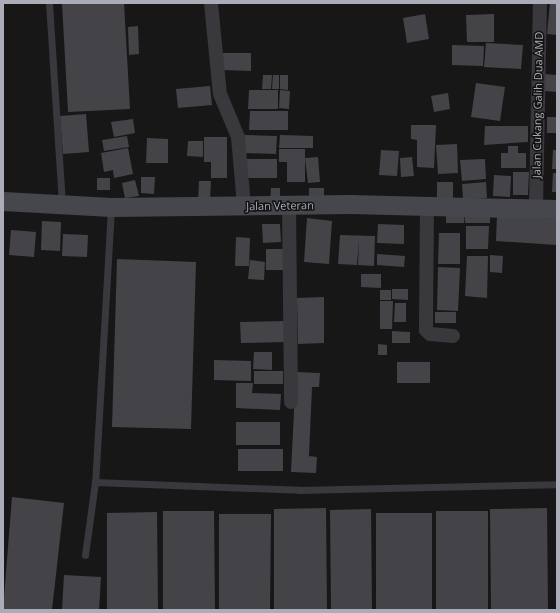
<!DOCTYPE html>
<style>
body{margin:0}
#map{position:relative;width:560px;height:613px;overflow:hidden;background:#171718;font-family:"Open Sans",sans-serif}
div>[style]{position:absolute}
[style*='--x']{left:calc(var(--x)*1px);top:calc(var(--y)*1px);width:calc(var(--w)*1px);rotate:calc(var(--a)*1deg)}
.building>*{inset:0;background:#444448}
.service>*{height:7px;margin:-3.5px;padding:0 3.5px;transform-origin:3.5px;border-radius:3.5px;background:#38383d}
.minor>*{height:14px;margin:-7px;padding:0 7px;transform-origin:7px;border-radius:7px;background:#38383d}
.secondary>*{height:19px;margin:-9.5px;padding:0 9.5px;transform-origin:9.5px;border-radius:9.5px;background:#46474c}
span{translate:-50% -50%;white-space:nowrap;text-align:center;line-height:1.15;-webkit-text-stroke:3px #121213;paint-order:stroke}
.street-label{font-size:11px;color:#aaadb7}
.frame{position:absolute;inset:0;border:4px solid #aaadb7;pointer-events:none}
</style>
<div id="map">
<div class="building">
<div style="clip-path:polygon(62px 3px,124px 3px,130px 109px,68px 112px)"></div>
<div style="clip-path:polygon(550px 3px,557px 3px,557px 35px,547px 34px)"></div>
<div style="clip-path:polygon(425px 14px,429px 39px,407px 43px,403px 18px)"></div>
<div style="clip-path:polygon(494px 14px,494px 42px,467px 42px,466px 15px)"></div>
<div style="clip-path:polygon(138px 26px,139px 54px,129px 55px,128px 27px)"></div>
<div style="clip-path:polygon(486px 43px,523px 45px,521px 69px,484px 67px)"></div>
<div style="clip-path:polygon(452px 45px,484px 46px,483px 66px,452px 65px)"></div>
<div style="clip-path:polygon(221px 53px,251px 53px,251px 71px,221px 70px)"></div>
<div style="clip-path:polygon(544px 74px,557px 75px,557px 92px,544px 91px)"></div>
<div style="clip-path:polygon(263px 75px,272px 75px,271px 89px,262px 89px)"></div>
<div style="clip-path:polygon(273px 75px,279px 75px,279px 89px,272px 89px)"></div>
<div style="clip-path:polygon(280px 75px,288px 75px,288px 90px,280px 89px)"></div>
<div style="clip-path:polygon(476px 83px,505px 87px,500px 121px,471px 117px)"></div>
<div style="clip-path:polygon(210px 86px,212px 105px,178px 108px,176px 89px)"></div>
<div style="clip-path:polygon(249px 90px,278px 90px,278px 109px,248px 109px)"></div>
<div style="clip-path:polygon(280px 90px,290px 91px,289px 109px,279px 108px)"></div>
<div style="clip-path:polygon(448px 93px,450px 109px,434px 112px,431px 96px)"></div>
<div style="clip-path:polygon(250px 111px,288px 111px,288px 130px,249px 130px)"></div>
<div style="clip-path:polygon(86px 114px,89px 152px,63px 154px,60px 116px)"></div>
<div style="clip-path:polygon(547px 117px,557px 117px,557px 133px,547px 133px)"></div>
<div style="clip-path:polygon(133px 119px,135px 133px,114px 137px,111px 122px)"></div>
<div style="clip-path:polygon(411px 125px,436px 125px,434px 168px,417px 167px,417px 140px,411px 139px)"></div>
<div style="clip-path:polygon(485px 126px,528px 126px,528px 142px,484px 145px)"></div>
<div style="clip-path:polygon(245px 135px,277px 136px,276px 154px,244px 153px)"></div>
<div style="clip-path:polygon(280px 135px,313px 136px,313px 148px,279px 148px)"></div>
<div style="clip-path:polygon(127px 136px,129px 147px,104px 151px,102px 140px)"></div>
<div style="clip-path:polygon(204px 137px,227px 137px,227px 178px,211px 178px,211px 162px,204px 162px)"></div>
<div style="clip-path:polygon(147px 138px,168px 139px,168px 163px,146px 163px)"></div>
<div style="clip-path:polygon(188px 141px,203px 141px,203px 157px,187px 156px)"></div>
<div style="clip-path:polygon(457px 144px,458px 173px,438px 174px,436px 145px)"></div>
<div style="clip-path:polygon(508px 146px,518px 146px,518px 153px,526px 153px,526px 168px,501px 168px,501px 153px,508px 153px)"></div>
<div style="clip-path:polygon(128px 148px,133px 174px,114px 178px,113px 170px,104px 172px,101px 153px)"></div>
<div style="clip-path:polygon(279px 149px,305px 149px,305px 182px,287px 182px,287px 162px,279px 162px)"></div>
<div style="clip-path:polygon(381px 150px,399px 151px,397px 176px,379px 175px)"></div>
<div style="clip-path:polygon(553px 150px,557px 150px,557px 169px,552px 169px)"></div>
<div style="clip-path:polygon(318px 157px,320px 182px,308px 183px,305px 158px)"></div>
<div style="clip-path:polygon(412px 157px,414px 176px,401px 177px,400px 158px)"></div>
<div style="clip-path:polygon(246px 159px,277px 159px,277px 178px,246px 178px)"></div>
<div style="clip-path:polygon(485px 159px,486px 179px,462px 181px,460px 160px)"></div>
<div style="clip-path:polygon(513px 172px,529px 172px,528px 195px,513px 195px)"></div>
<div style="clip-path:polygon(553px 173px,557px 173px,557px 192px,552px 192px)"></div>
<div style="clip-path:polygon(494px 175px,511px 176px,510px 197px,493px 196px)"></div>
<div style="clip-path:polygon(141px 177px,155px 177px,154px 194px,141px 193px)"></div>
<div style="clip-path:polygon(97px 178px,110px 178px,110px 190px,97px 190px)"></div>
<div style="clip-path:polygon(135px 180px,139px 196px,125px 198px,122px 183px)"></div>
<div style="clip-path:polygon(199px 181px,211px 181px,210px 201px,198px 201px)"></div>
<div style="clip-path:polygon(437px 182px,453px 182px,453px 199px,437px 200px)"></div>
<div style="clip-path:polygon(486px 182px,487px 198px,463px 199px,462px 184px)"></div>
<div style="clip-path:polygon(271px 188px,280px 188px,280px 201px,270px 201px)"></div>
<div style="clip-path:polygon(309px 188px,324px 188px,324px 201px,309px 201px)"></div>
<div style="clip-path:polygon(446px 212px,465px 212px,464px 223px,446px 223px)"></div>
<div style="clip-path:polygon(465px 213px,490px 213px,490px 223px,465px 223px)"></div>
<div style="clip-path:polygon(497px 215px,557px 219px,557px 245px,496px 241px)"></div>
<div style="clip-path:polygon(307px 218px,332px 221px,329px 264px,304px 262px)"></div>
<div style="clip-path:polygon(42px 221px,61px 222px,60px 251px,41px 250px)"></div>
<div style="clip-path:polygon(262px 224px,280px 224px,281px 242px,263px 243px)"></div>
<div style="clip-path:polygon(378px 224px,404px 225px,404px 244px,377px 243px)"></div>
<div style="clip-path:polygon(466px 226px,489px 226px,488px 249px,466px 249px)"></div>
<div style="clip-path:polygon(11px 230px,36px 232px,34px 257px,9px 255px)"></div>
<div style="clip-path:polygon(439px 233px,460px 233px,460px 264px,438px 264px)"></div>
<div style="clip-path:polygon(63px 234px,88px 235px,87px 257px,62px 256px)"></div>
<div style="clip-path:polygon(340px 235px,375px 236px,374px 266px,358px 265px,359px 240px,357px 265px,338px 264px)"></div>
<div style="clip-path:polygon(236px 237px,250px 238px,249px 266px,235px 266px)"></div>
<div style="clip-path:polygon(266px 249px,286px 249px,286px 270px,266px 270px)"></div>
<div style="clip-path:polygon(377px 254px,405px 256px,404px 267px,377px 265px)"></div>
<div style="clip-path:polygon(490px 255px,503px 256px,502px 273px,490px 272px)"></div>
<div style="clip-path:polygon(467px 256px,488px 256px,487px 298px,465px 296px)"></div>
<div style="clip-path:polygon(117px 259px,196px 262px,191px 429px,112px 427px)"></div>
<div style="clip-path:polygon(250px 260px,265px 262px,264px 280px,248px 279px)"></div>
<div style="clip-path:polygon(438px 267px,460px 268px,458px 311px,437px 310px)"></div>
<div style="clip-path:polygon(361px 274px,381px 274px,381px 288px,361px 287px)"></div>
<div style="clip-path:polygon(392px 289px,408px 289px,408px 300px,392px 299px)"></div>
<div style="clip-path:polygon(380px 290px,391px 290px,391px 300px,380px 300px)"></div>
<div style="clip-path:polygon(324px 297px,324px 343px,298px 344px,297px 298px)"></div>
<div style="clip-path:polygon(380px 301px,393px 301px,392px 329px,380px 329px)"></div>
<div style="clip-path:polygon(395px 303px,406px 303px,406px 322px,394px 322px)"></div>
<div style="clip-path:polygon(435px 312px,456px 312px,456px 323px,435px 323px)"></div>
<div style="clip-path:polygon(286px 321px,286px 342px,241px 343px,240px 322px)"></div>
<div style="clip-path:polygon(392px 331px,410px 332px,410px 343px,392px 343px)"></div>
<div style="clip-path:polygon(378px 344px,387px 345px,387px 355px,378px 355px)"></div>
<div style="clip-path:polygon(254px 352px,272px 352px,272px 370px,253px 369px)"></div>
<div style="clip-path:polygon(214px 360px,251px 361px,251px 381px,214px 380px)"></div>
<div style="clip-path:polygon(397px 362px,430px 362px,430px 383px,397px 383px)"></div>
<div style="clip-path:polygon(254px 371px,283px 371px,283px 384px,254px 384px)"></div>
<div style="clip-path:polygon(296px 372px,320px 373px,319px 387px,312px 387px,309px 456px,317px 457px,316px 473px,291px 472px)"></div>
<div style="clip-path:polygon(236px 383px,253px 383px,252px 393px,281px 394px,280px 410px,236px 408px)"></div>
<div style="clip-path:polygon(236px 422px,280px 422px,280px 445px,236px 445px)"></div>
<div style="clip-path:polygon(238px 449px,283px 449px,283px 471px,238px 471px)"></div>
<div style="clip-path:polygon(12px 497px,64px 503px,52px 610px,3px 610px)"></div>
<div style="clip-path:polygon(326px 508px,327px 610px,274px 610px,274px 509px)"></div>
<div style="clip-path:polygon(547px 508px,548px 610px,491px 610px,490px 509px)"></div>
<div style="clip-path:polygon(371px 509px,372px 610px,331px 610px,330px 510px)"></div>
<div style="clip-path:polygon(163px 511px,214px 511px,215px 610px,163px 610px)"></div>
<div style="clip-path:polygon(436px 511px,488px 511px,488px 610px,436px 610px)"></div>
<div style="clip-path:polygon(157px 512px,158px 610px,107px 610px,107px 513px)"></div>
<div style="clip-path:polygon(376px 513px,432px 513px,432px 610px,376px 610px)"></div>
<div style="clip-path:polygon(219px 514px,271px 514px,270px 610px,219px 610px)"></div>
<div style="clip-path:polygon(64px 575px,101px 577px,99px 610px,62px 610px)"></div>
</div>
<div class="service">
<div style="--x:49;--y:3;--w:201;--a:86.3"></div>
<div style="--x:111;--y:208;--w:274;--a:93.3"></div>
<div style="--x:95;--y:482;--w:204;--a:2.2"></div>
<div style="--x:299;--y:490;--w:257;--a:-1.3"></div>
<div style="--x:85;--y:555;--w:74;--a:-82.2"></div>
</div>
<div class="minor">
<div style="--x:211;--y:3;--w:91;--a:84.4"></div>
<div style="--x:220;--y:94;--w:47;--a:67.3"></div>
<div style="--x:238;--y:137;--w:69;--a:85"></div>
<div style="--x:289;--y:205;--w:197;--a:89.4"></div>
<div style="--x:427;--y:207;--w:123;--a:90.5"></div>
<div style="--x:426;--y:330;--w:6;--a:45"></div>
<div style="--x:430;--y:334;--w:23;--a:5"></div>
<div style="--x:536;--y:207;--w:204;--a:-88.9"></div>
</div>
<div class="secondary">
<div style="--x:3;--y:201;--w:108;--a:3.2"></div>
<div style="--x:111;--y:207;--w:239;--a:-0.7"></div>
<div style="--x:350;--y:204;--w:207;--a:1.4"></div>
</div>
<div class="street-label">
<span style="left:538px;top:105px;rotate:-89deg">Jalan Cukang Galih Dua AMD</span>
<span style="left:280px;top:206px;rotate:-1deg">Jalan Veteran</span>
</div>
<div class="frame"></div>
</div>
